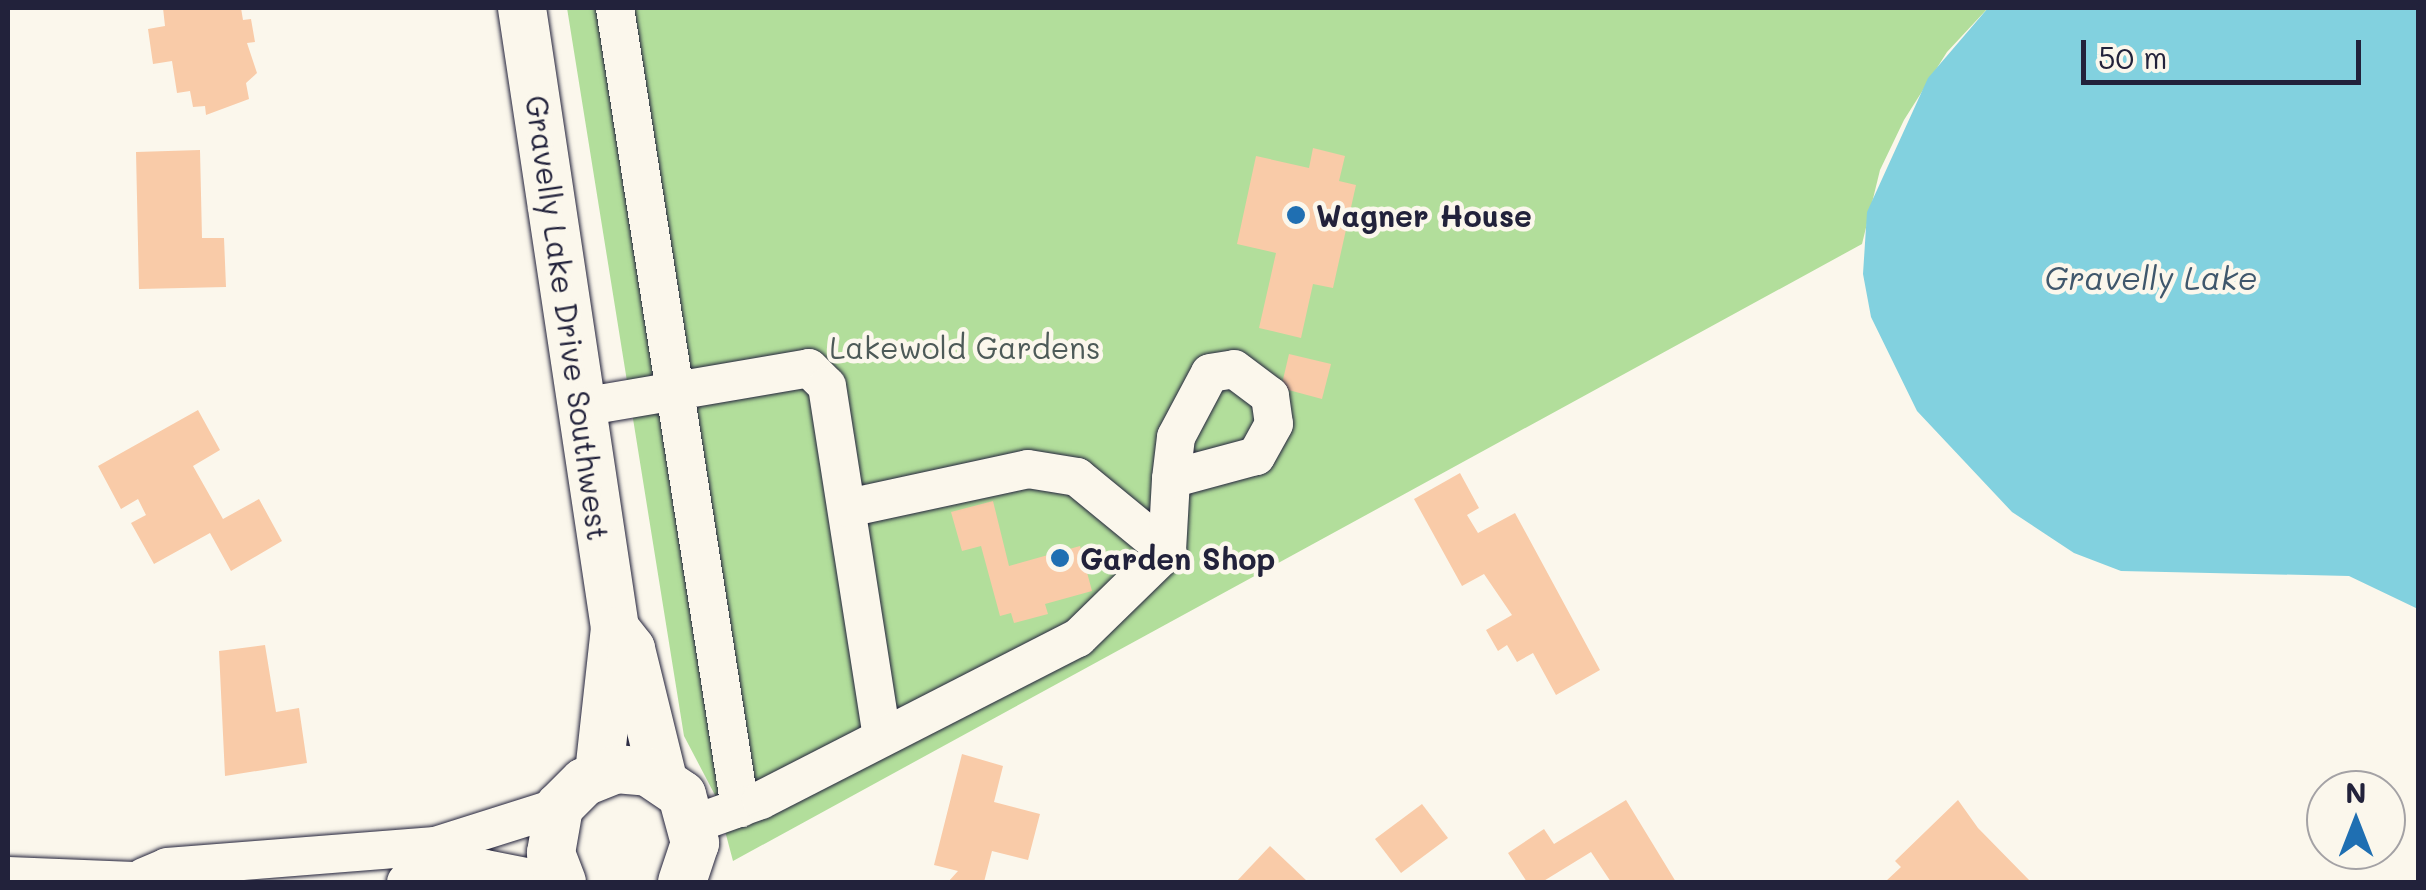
<!DOCTYPE html>
<style>
body{margin:0}
#map{position:relative;width:2426px;height:890px;overflow:hidden;background:#fbf7ec;font-family:Mali,sans-serif}
div>[style]{position:absolute}
[style*='--x']{left:calc(var(--x)*1px);top:calc(var(--y)*1px);width:calc(var(--w)*1px);rotate:calc(var(--a)*1deg)}
.green>*{inset:0;background:#b2de9b}
.water>*{inset:0;background:#82d1df}
.building>*{inset:0;background:#f9cba8}
.roads{filter:drop-shadow(0 0 2px #22223b) drop-shadow(0 0 2px #22223b)}
.minor>*{height:38px;margin:-19px;padding:0 19px;transform-origin:19px;border-radius:19px;background:#fbf7ec}
.major>*{height:48px;margin:-24px;padding:0 24px;transform-origin:24px;border-radius:24px;background:#fbf7ec}
.dots>*{width:28px;height:28px;translate:-50% -50%;box-sizing:border-box;border:5px solid #fbf7ec;border-radius:50%}
span{translate:-50% -50%;white-space:nowrap;text-align:center;line-height:1.15;-webkit-text-stroke:9px #fbf7ec;paint-order:stroke}
.poi-label{font-size:30px;color:#22223b;font-weight:700}
.left{translate:0 -50%;text-align:left}
.street-label{font-size:30px;color:#22223b}
.park-label{font-size:30px;color:#4d5a58}
.water-label{font-size:32px;color:#3f576c;font-style:italic}
.frame{position:absolute;inset:0;border:10px solid #22223b;pointer-events:none}
.north{position:absolute;left:2306px;top:770px;width:100px;height:100px;box-sizing:border-box;background:#fbf7ec;border:2px solid #a4a2a5;border-radius:50%;rotate:0deg;font-size:28px;font-weight:700;line-height:40px;text-align:center;color:#22223b}
.north::after{content:'';display:block;margin:auto;width:35px;height:45px;background:#1f6fb2;clip-path:polygon(50% 0,100% 100%,50% 72%,0 100%)}
.scale{position:absolute;left:2081px;top:40px;width:280px;height:45px;box-sizing:border-box;border:5px solid #22223b;border-top:0;padding-left:12px;font-size:30px;line-height:35px;white-space:nowrap;color:#22223b;-webkit-text-stroke:8px #fbf7ec;paint-order:stroke}
</style>
<div id="map">
<div class="green">
<div style="clip-path:polygon(567px 8px,1988px 8px,1947px 52px,1904px 120px,1880px 170px,1862px 244px,733px 861px,716px 797px,684px 736px)"></div>
</div>
<div class="water">
<div style="clip-path:polygon(1988px 8px,2418px 8px,2418px 609px,2349px 576px,2121px 571px,2074px 553px,2012px 512px,1917px 411px,1871px 317px,1863px 274px,1867px 212px,1928px 78px)"></div>
</div>
<div class="building">
<div style="clip-path:polygon(163px 8px,241px 8px,243px 20px,251px 19px,255px 42px,247px 43px,257px 73px,246px 83px,249px 99px,206px 115px,205px 106px,193px 107px,190px 91px,177px 93px,172px 61px,153px 64px,148px 29px,165px 26px)"></div>
<div style="clip-path:polygon(1313px 148px,1345px 156px,1339px 181px,1356px 185px,1333px 288px,1313px 284px,1301px 338px,1259px 328px,1276px 253px,1237px 244px,1256px 156px,1309px 168px)"></div>
<div style="clip-path:polygon(200px 150px,202px 238px,224px 238px,226px 287px,139px 289px,136px 152px)"></div>
<div style="clip-path:polygon(1289px 354px,1331px 364px,1322px 399px,1281px 388px)"></div>
<div style="clip-path:polygon(198px 410px,220px 450px,193px 466px,223px 519px,259px 499px,282px 541px,231px 571px,210px 533px,154px 564px,131px 523px,146px 515px,138px 499px,121px 509px,98px 466px)"></div>
<div style="clip-path:polygon(1460px 473px,1479px 508px,1467px 515px,1478px 533px,1515px 513px,1600px 670px,1556px 695px,1533px 653px,1517px 662px,1507px 645px,1498px 651px,1486px 630px,1512px 615px,1484px 574px,1462px 586px,1414px 499px)"></div>
<div style="clip-path:polygon(993px 501px,1009px 566px,1080px 546px,1092px 591px,1045px 604px,1048px 614px,1014px 623px,1011px 613px,1000px 616px,981px 546px,962px 551px,951px 512px)"></div>
<div style="clip-path:polygon(265px 645px,276px 712px,299px 708px,307px 763px,225px 776px,219px 651px)"></div>
<div style="clip-path:polygon(962px 754px,1003px 766px,994px 802px,1040px 814px,1028px 860px,992px 851px,984px 882px,948px 882px,958px 871px,934px 865px)"></div>
<div style="clip-path:polygon(1626px 800px,1676px 882px,1611px 882px,1591px 852px,1542px 882px,1527px 882px,1508px 853px,1544px 829px,1554px 844px)"></div>
<div style="clip-path:polygon(1958px 800px,1978px 828px,2031px 882px,1885px 882px,1901px 867px,1895px 861px)"></div>
<div style="clip-path:polygon(1422px 804px,1448px 838px,1401px 873px,1375px 839px)"></div>
<div style="clip-path:polygon(1270px 846px,1308px 882px,1236px 882px)"></div>
</div>
<div class="roads">
<div class="minor">
<div style="--x:615;--y:8;--w:810;--a:81.12"></div>
<div style="--x:582;--y:407;--w:230;--a:-9.7"></div>
<div style="--x:809;--y:368;--w:25;--a:45"></div>
<div style="--x:827;--y:386;--w:355;--a:81.1"></div>
<div style="--x:848;--y:508;--w:184;--a:-12.2"></div>
<div style="--x:1028;--y:469;--w:50;--a:9.3"></div>
<div style="--x:1077;--y:477;--w:117;--a:39.4"></div>
<div style="--x:694;--y:824;--w:71;--a:-19.7"></div>
<div style="--x:761;--y:800;--w:356;--a:-27.1"></div>
<div style="--x:1078;--y:638;--w:124;--a:-44.3"></div>
<div style="--x:1167;--y:551;--w:72;--a:-86.8"></div>
<div style="--x:1171;--y:479;--w:42;--a:-83.2"></div>
<div style="--x:1176;--y:437;--w:72;--a:-62"></div>
<div style="--x:1210;--y:373;--w:24;--a:-9"></div>
<div style="--x:1234;--y:369;--w:45;--a:36.9"></div>
<div style="--x:1270;--y:396;--w:28;--a:82"></div>
<div style="--x:1274;--y:424;--w:37;--a:119"></div>
<div style="--x:1256;--y:456;--w:88;--a:164.9"></div>
<div style="--x:8;--y:876;--w:151;--a:2.3"></div>
<div style="--x:144;--y:877;--w:25;--a:-23"></div>
<div style="--x:167;--y:867;--w:269;--a:-4.5"></div>
<div style="--x:435;--y:846;--w:130;--a:-17.5"></div>
<div style="--x:406;--y:882;--w:80;--a:-9.3"></div>
<div style="--x:485;--y:869;--w:67;--a:11.1"></div>
</div>
<div class="major">
<div style="--x:522;--y:8;--w:627;--a:81.47"></div>
<div style="--x:615;--y:628;--w:146;--a:96.3"></div>
<div style="--x:617;--y:631;--w:23;--a:52"></div>
<div style="--x:631;--y:649;--w:134;--a:76.2"></div>
<div style="--x:562;--y:882;--w:31;--a:-111"></div>
<div style="--x:551;--y:853;--w:47;--a:-80.1"></div>
<div style="--x:559;--y:807;--w:35;--a:-45"></div>
<div style="--x:584;--y:782;--w:35;--a:-22"></div>
<div style="--x:616;--y:769;--w:32;--a:5"></div>
<div style="--x:648;--y:772;--w:41;--a:34.1"></div>
<div style="--x:682;--y:795;--w:50;--a:74.8"></div>
<div style="--x:695;--y:843;--w:41;--a:108.4"></div>
</div>
</div>
<div class="dots">
<div style="left:1296px;top:215px;background:#1f6fb2"></div>
<div style="left:1060px;top:558px;background:#1f6fb2"></div>
</div>
<div class="poi-label">
<span class="left" style="left:1316px;top:215px">Wagner House</span>
<span class="left" style="left:1080px;top:558px">Garden Shop</span>
</div>
<div class="street-label">
<span style="left:568px;top:318px;rotate:82deg">Gravelly Lake Drive Southwest</span>
</div>
<div class="park-label">
<span style="left:965px;top:347px">Lakewold Gardens</span>
</div>
<div class="water-label">
<span style="left:2151px;top:277px">Gravelly Lake</span>
</div>
<div class="frame"></div>
<div class="north">N</div>
<div class="scale">50 m</div>
</div>
